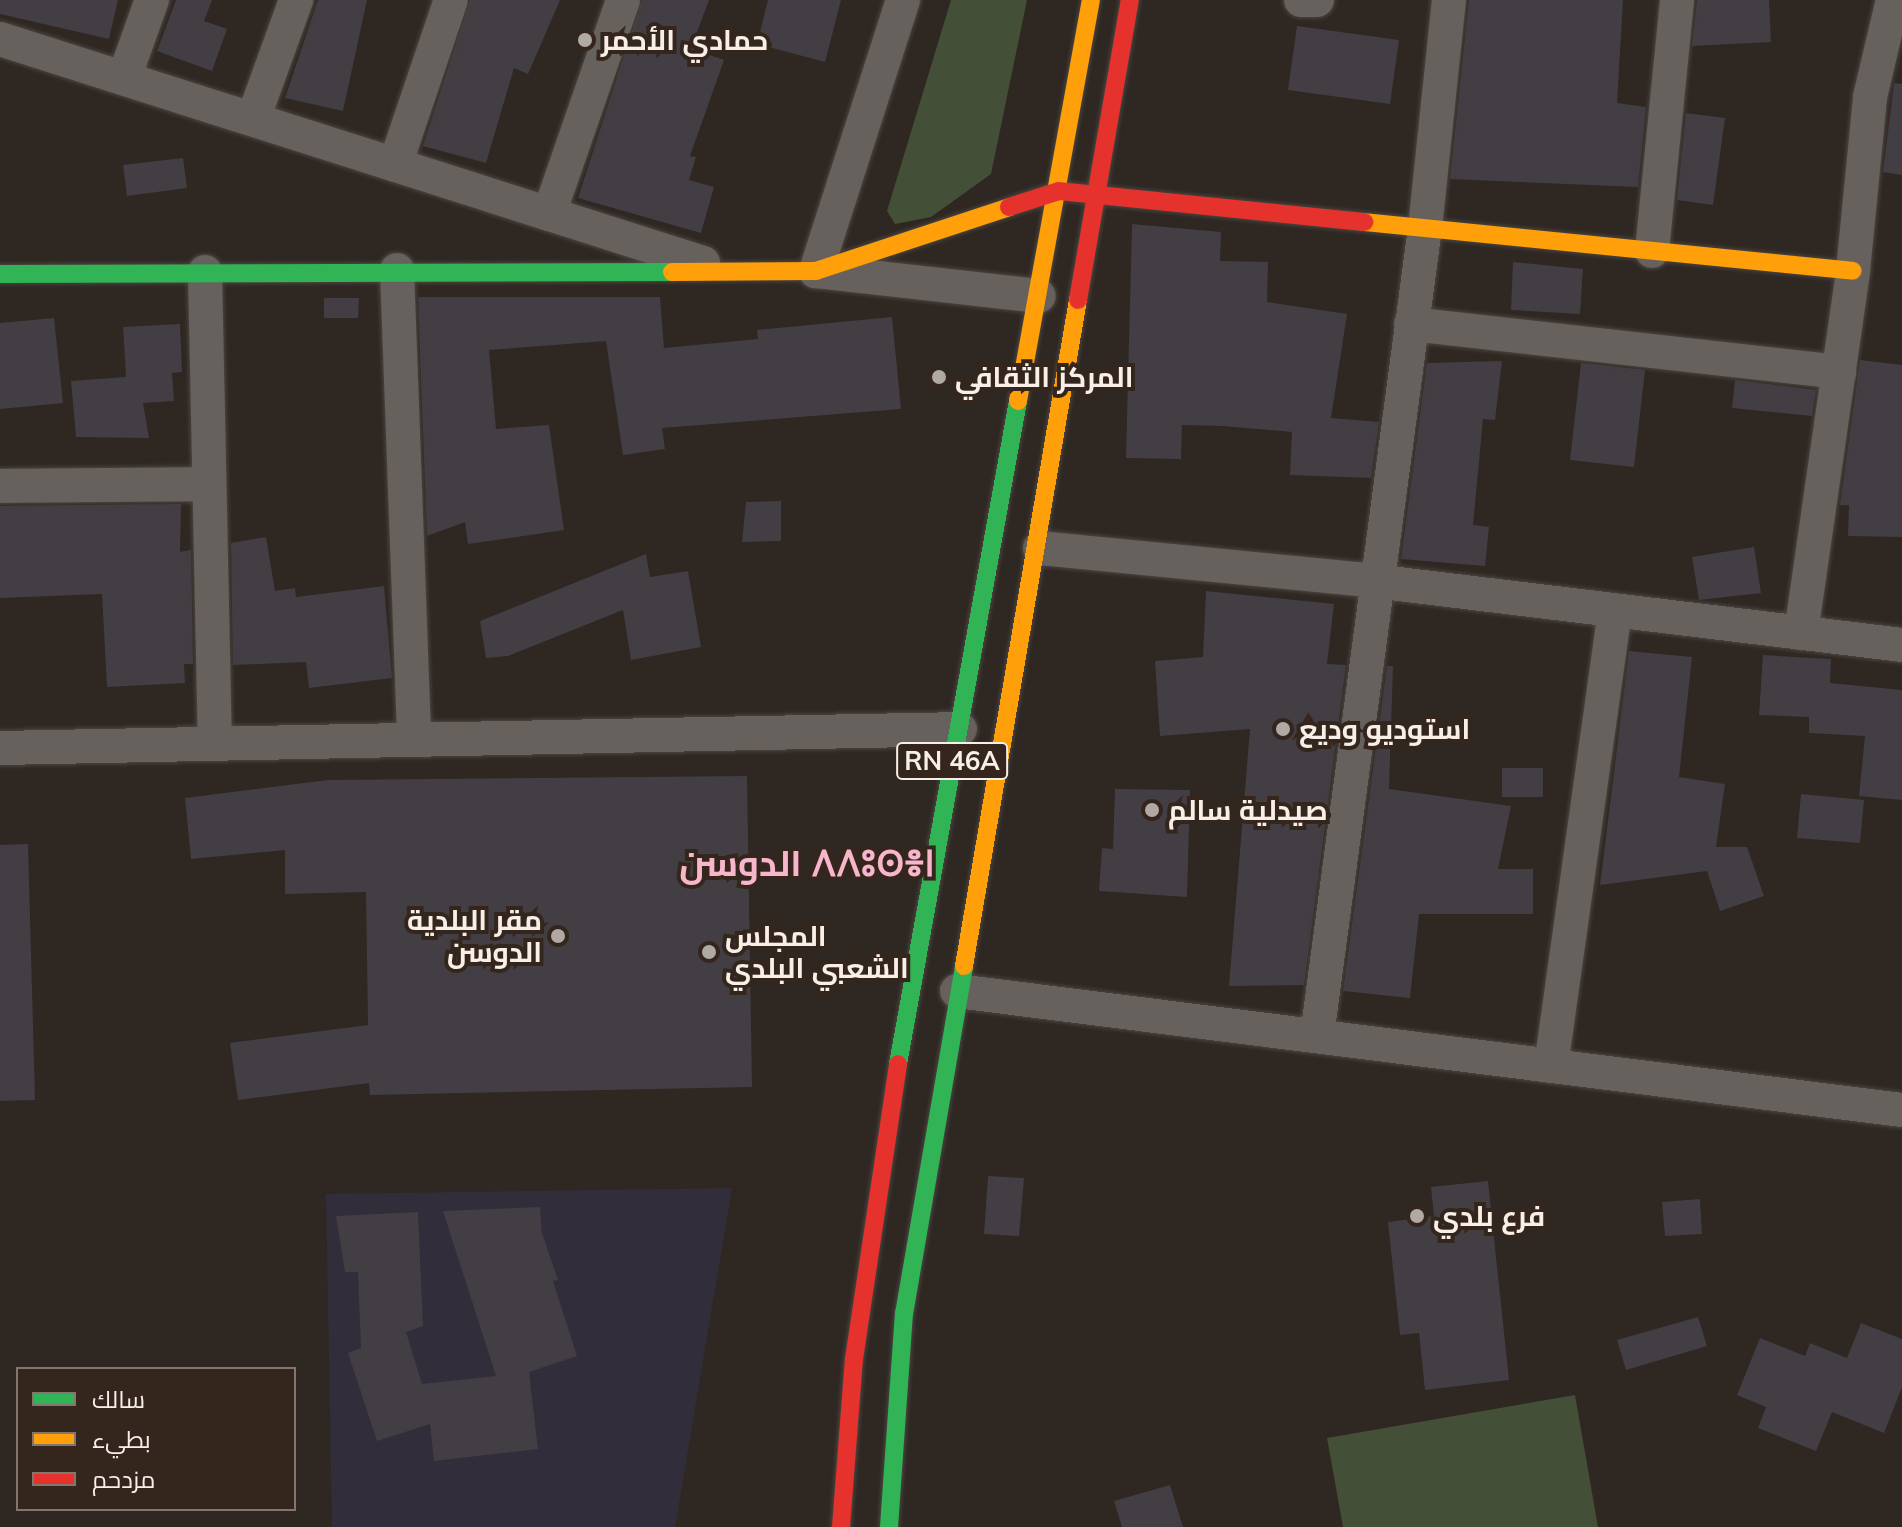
<!DOCTYPE html>
<meta charset="utf-8">
<style>
body{margin:0}
#map{position:relative;width:1902px;height:1527px;overflow:hidden;background:#2e2722;font-family:Mulish,Cairo,"Noto Sans Tifinagh",sans-serif}
div>[style]{position:absolute}
[style*='--x']{left:calc(var(--x)*1px);top:calc(var(--y)*1px);width:calc(var(--w)*1px);rotate:calc(var(--a)*1deg)}
.medical>*{inset:0;background:#322d3a}
.green>*{inset:0;background:#435037}
.building>*{inset:0;background:#423e43}
.roads{filter:drop-shadow(0 0 2px #4b4540) drop-shadow(0 0 2px #4b4540)}
.street>*{height:34px;margin:-17px;padding:0 17px;transform-origin:17px;border-radius:17px;background:#67615d}
.fast>*{height:18px;margin:-9px;padding:0 9px;transform-origin:9px;border-radius:9px;background:#30b455}
.slow>*{height:18px;margin:-9px;padding:0 9px;transform-origin:9px;border-radius:9px;background:#ff9f0a}
.jam>*{height:18px;margin:-9px;padding:0 9px;transform-origin:9px;border-radius:9px;background:#e5322d}
.dots>*{width:22px;height:22px;translate:-50% -50%;box-sizing:border-box;border:4px solid #34261c;border-radius:50%}
span{translate:-50% -50%;white-space:nowrap;text-align:center;line-height:1.15;-webkit-text-stroke:8px #34261c;paint-order:stroke}
.shield-label span{padding:2px 6px;background:#34261c;border:2px solid;border-radius:6px;-webkit-text-stroke-width:0}
.shield-label{font-size:26px;color:#f8efe8;font-weight:700}
.poi-label{font-size:28px;color:#f8efe8;font-weight:700}
.left{translate:0 -50%;text-align:left}
.right{translate:-100% -50%;text-align:right}
.district-label{font-size:36px;color:#f7b6cb;font-weight:700}
.legend{position:absolute;left:16px;top:1367px;width:280px;height:144px;box-sizing:border-box;background:#34261c;border:2px solid #82766e;margin:0;padding:10px 14px;list-style:none;font-size:24px;color:#f8efe8}
.legend li{display:flex;align-items:center;gap:16px;height:40px}
.legend b{width:40px;border:2px solid #82766e}
</style>
<div id="map">
<div class="medical">
<div style="clip-path:polygon(732px 1188px,675px 1527px,332px 1527px,326px 1194px)"></div>
</div>
<div class="green">
<div style="clip-path:polygon(951px 0,1027px 0,991px 174px,931px 217px,895px 224px,887px 211px)"></div>
<div style="clip-path:polygon(1575px 1395px,1598px 1527px,1343px 1527px,1327px 1438px)"></div>
</div>
<div class="building">
<div style="clip-path:polygon(0 0,118px 0,109px 39px,0 14px)"></div>
<div style="clip-path:polygon(176px 0,212px 0,204px 21px,227px 29px,212px 71px,157px 51px)"></div>
<div style="clip-path:polygon(318px 0,367px 0,343px 111px,285px 98px)"></div>
<div style="clip-path:polygon(470px 0,560px 0,528px 74px,514px 68px,486px 163px,423px 146px)"></div>
<div style="clip-path:polygon(642px 0,709px 0,691px 48px,724px 60px,690px 156px,696px 157px,689px 180px,714px 187px,701px 233px,578px 198px)"></div>
<div style="clip-path:polygon(768px 0,841px 0,825px 62px,757px 44px)"></div>
<div style="clip-path:polygon(1469px 0,1623px 0,1617px 103px,1646px 107px,1638px 187px,1450px 179px)"></div>
<div style="clip-path:polygon(1697px 0,1769px 0,1771px 42px,1692px 46px)"></div>
<div style="clip-path:polygon(1297px 26px,1399px 40px,1390px 104px,1288px 90px)"></div>
<div style="clip-path:polygon(1894px 83px,1902px 84px,1902px 175px,1883px 172px)"></div>
<div style="clip-path:polygon(1686px 113px,1725px 118px,1713px 205px,1677px 200px)"></div>
<div style="clip-path:polygon(183px 158px,187px 188px,127px 196px,123px 165px)"></div>
<div style="clip-path:polygon(1132px 224px,1221px 232px,1220px 261px,1268px 262px,1267px 302px,1347px 314px,1331px 418px,1379px 422px,1371px 478px,1290px 475px,1292px 432px,1223px 426px,1182px 425px,1181px 459px,1126px 458px)"></div>
<div style="clip-path:polygon(1513px 262px,1583px 269px,1580px 314px,1511px 310px)"></div>
<div style="clip-path:polygon(418px 297px,660px 297px,664px 348px,758px 339px,757px 330px,892px 317px,901px 409px,662px 428px,665px 449px,623px 455px,606px 341px,489px 350px,496px 429px,549px 425px,564px 530px,468px 544px,465px 522px,427px 536px)"></div>
<div style="clip-path:polygon(324px 298px,359px 298px,358px 318px,324px 318px)"></div>
<div style="clip-path:polygon(54px 318px,63px 403px,0 409px,0 323px)"></div>
<div style="clip-path:polygon(180px 324px,182px 372px,172px 373px,174px 401px,143px 403px,149px 438px,76px 437px,71px 381px,126px 377px,123px 327px)"></div>
<div style="clip-path:polygon(1860px 360px,1902px 365px,1902px 537px,1848px 536px,1849px 505px,1840px 505px)"></div>
<div style="clip-path:polygon(1502px 361px,1495px 420px,1483px 419px,1473px 525px,1489px 527px,1485px 566px,1401px 559px,1427px 363px)"></div>
<div style="clip-path:polygon(1581px 363px,1645px 370px,1634px 467px,1570px 460px)"></div>
<div style="clip-path:polygon(1735px 380px,1816px 390px,1812px 416px,1732px 408px)"></div>
<div style="clip-path:polygon(781px 501px,781px 541px,742px 542px,746px 502px)"></div>
<div style="clip-path:polygon(181px 504px,180px 552px,191px 550px,193px 664px,184px 664px,185px 683px,107px 687px,102px 594px,0 598px,0 506px)"></div>
<div style="clip-path:polygon(266px 537px,275px 591px,295px 588px,296px 597px,384px 586px,392px 678px,309px 688px,306px 662px,233px 665px,231px 543px)"></div>
<div style="clip-path:polygon(1754px 547px,1761px 593px,1699px 600px,1692px 557px)"></div>
<div style="clip-path:polygon(646px 554px,650px 577px,688px 571px,701px 647px,631px 660px,623px 610px,508px 656px,486px 658px,480px 621px)"></div>
<div style="clip-path:polygon(1206px 591px,1334px 604px,1327px 664px,1346px 665px,1304px 985px,1229px 986px,1250px 729px,1160px 736px,1155px 661px,1203px 657px)"></div>
<div style="clip-path:polygon(1629px 651px,1692px 657px,1679px 777px,1725px 784px,1716px 847px,1747px 847px,1764px 896px,1720px 911px,1707px 871px,1600px 885px)"></div>
<div style="clip-path:polygon(1763px 655px,1831px 659px,1830px 683px,1902px 690px,1902px 800px,1859px 796px,1865px 736px,1809px 733px,1809px 717px,1759px 715px)"></div>
<div style="clip-path:polygon(1387px 666px,1393px 666px,1389px 789px,1511px 806px,1498px 869px,1533px 869px,1533px 914px,1419px 914px,1410px 998px,1343px 991px)"></div>
<div style="clip-path:polygon(1502px 768px,1543px 768px,1543px 797px,1502px 797px)"></div>
<div style="clip-path:polygon(747px 776px,752px 1087px,370px 1095px,369px 1083px,238px 1100px,230px 1043px,368px 1025px,366px 892px,285px 894px,285px 850px,191px 859px,185px 798px,328px 780px)"></div>
<div style="clip-path:polygon(1115px 789px,1190px 790px,1187px 897px,1099px 891px,1102px 848px,1113px 849px)"></div>
<div style="clip-path:polygon(1801px 794px,1864px 800px,1860px 843px,1797px 838px)"></div>
<div style="clip-path:polygon(28px 844px,35px 1100px,0 1101px,0 845px)"></div>
<div style="clip-path:polygon(988px 1176px,1024px 1178px,1019px 1236px,984px 1234px)"></div>
<div style="clip-path:polygon(1488px 1181px,1509px 1380px,1425px 1390px,1419px 1333px,1400px 1335px,1388px 1222px,1434px 1216px,1431px 1187px)"></div>
<div style="clip-path:polygon(1700px 1199px,1702px 1234px,1665px 1236px,1662px 1202px)"></div>
<div style="clip-path:polygon(540px 1207px,542px 1233px,558px 1280px,553px 1281px,577px 1356px,529px 1372px,538px 1449px,434px 1461px,430px 1424px,377px 1441px,348px 1353px,361px 1348px,358px 1272px,345px 1272px,336px 1216px,418px 1212px,423px 1326px,406px 1332px,422px 1384px,496px 1376px,443px 1211px)"></div>
<div style="clip-path:polygon(1698px 1317px,1707px 1346px,1626px 1370px,1617px 1340px)"></div>
<div style="clip-path:polygon(1861px 1323px,1902px 1339px,1902px 1387px,1884px 1433px,1832px 1412px,1816px 1451px,1758px 1428px,1766px 1407px,1737px 1395px,1760px 1338px,1805px 1356px,1810px 1343px,1847px 1358px)"></div>
<div style="clip-path:polygon(1170px 1485px,1183px 1527px,1122px 1527px,1114px 1501px)"></div>
</div>
<div class="roads">
<div class="street">
<div style="--x:903;--y:0;--w:285;--a:107.8"></div>
<div style="--x:816;--y:271;--w:224;--a:6.4"></div>
<div style="--x:1301;--y:0;--w:16;--a:0"></div>
<div style="--x:0;--y:39;--w:738;--a:17.67"></div>
<div style="--x:124;--y:78;--w:83;--a:-70.3"></div>
<div style="--x:253;--y:119;--w:127;--a:-70.1"></div>
<div style="--x:395;--y:165;--w:174;--a:-71.3"></div>
<div style="--x:549;--y:214;--w:226;--a:-70.9"></div>
<div style="--x:1652;--y:251;--w:252;--a:-84.3"></div>
<div style="--x:397;--y:270;--w:469;--a:87.9"></div>
<div style="--x:205;--y:272;--w:471;--a:88.8"></div>
<div style="--x:1411;--y:324;--w:431;--a:6.4"></div>
<div style="--x:0;--y:486;--w:209;--a:-0.5"></div>
<div style="--x:1040;--y:548;--w:336;--a:5.6"></div>
<div style="--x:1374;--y:581;--w:532;--a:6.91"></div>
<div style="--x:1801;--y:633;--w:366;--a:-81.8"></div>
<div style="--x:1853;--y:271;--w:175;--a:-84.4"></div>
<div style="--x:1870;--y:97;--w:100;--a:-76.7"></div>
<div style="--x:0;--y:748;--w:960;--a:-1.13"></div>
<div style="--x:957;--y:991;--w:952;--a:7.18"></div>
<div style="--x:1317;--y:1036;--w:815;--a:-82.39"></div>
<div style="--x:1425;--y:228;--w:229;--a:-84"></div>
<div style="--x:1551;--y:1066;--w:460;--a:-82"></div>
</div>
<div class="fast">
<div style="--x:0;--y:274;--w:672;--a:-0.17"></div>
<div style="--x:898;--y:1064;--w:674;--a:-79.74"></div>
<div style="--x:889;--y:1527;--w:214;--a:-86"></div>
<div style="--x:904;--y:1314;--w:353;--a:-80.2"></div>
</div>
<div class="slow">
<div style="--x:1364;--y:222;--w:491;--a:5.7"></div>
<div style="--x:672;--y:272;--w:144;--a:-0.4"></div>
<div style="--x:816;--y:271;--w:203;--a:-18.3"></div>
<div style="--x:1018;--y:401;--w:408;--a:-79.7"></div>
<div style="--x:964;--y:966;--w:676;--a:-80.29"></div>
</div>
<div class="jam">
<div style="--x:1009;--y:207;--w:52;--a:-17.7"></div>
<div style="--x:1059;--y:191;--w:307;--a:5.8"></div>
<div style="--x:1078;--y:300;--w:304;--a:-80.2"></div>
<div style="--x:841;--y:1527;--w:169;--a:-85.6"></div>
<div style="--x:854;--y:1359;--w:298;--a:-81.5"></div>
</div>
</div>
<div class="dots">
<div style="left:585px;top:40px;background:#b1a9a3"></div>
<div style="left:939px;top:377px;background:#b1a9a3"></div>
<div style="left:1283px;top:729px;background:#b1a9a3"></div>
<div style="left:1152px;top:810px;background:#b1a9a3"></div>
<div style="left:558px;top:936px;background:#b1a9a3"></div>
<div style="left:709px;top:952px;background:#b1a9a3"></div>
<div style="left:1417px;top:1216px;background:#b1a9a3"></div>
</div>
<div class="shield-label">
<span style="left:952px;top:761px">RN 46A</span>
</div>
<div class="poi-label">
<span class="left" style="left:601px;top:40px">حمادي الأحمر</span>
<span class="left" style="left:955px;top:377px">المركز الثقافي</span>
<span class="left" style="left:1299px;top:729px">استوديو وديع</span>
<span class="left" style="left:1168px;top:810px">صيدلية سالم</span>
<span class="right" style="left:542px;top:936px">مقر البلدية<br>الدوسن</span>
<span class="left" style="left:725px;top:952px">المجلس<br>الشعبي البلدي</span>
<span class="left" style="left:1433px;top:1216px">فرع بلدي</span>
</div>
<div class="district-label">
<span style="left:807px;top:863px">الدوسن ⴷⴷⵓⵙⴻⵏ</span>
</div>
<ul class="legend">
<li><b style="height:10px;background:#30b455"></b>سالك</li>
<li><b style="height:10px;background:#ff9f0a"></b>بطيء</li>
<li><b style="height:10px;background:#e5322d"></b>مزدحم</li>
</ul>
</div>
